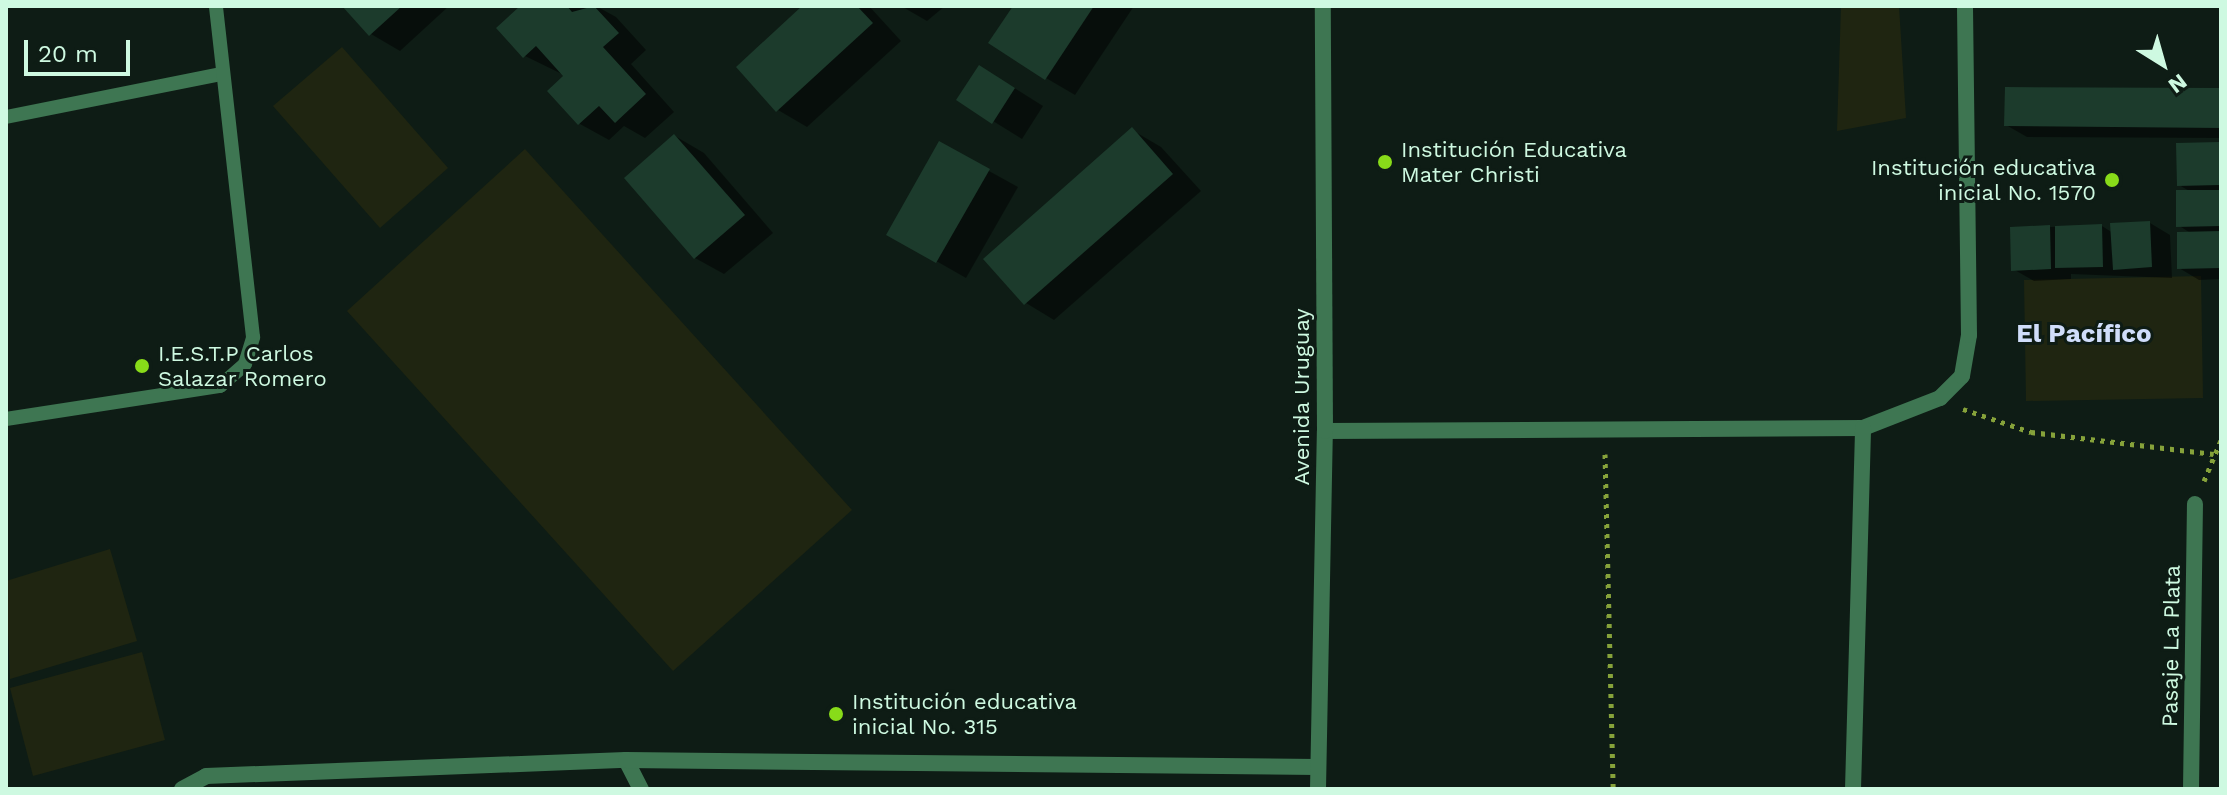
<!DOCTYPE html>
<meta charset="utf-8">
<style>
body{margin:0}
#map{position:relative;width:2227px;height:795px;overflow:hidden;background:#0e1c15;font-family:"Work Sans",sans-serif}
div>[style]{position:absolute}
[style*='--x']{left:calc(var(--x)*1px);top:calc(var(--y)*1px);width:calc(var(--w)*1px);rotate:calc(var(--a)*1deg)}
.green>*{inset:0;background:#1f2511}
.shadow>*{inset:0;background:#0007}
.building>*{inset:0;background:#1c3b2c}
.path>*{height:5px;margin-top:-2.5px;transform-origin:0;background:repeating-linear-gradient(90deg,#86a23a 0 4px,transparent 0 10px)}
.lane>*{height:14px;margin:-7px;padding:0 7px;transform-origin:7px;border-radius:7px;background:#3e7652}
.street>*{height:16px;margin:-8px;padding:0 8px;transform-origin:8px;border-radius:8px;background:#3e7652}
.dots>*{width:22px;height:22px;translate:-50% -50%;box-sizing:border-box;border:4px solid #0e1c15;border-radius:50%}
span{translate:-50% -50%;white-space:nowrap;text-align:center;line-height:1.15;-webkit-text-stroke:6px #0e1c15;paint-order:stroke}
.poi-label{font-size:22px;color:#cef9e1}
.left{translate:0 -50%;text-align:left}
.right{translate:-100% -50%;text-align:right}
.street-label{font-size:22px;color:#cef9e1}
.quarter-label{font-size:26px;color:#d0ddfa;font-weight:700}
.frame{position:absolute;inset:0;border:8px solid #cef9e1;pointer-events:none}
.north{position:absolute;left:2123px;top:24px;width:80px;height:80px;-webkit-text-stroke:6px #0e1c15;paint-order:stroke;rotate:143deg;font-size:22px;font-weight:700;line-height:32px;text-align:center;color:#cef9e1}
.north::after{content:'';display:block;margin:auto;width:28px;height:36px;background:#cef9e1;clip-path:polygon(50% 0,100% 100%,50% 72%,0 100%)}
.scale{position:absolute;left:24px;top:40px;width:106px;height:36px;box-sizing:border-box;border:4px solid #cef9e1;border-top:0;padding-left:10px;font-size:24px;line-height:28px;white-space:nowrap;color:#cef9e1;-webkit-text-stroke:6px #0e1c15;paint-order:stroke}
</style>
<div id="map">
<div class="green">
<div style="clip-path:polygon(1841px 6px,1899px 6px,1906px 118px,1837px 131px)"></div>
<div style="clip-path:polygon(342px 47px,448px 168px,380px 228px,273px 106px)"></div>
<div style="clip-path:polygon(525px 149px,852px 510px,673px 671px,347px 311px)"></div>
<div style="clip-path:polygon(2201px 276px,2203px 398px,2026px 401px,2024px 280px)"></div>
<div style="clip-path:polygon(110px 549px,137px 641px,10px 679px,6px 581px)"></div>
<div style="clip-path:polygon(142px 652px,165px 740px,33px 776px,10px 688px)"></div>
</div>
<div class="shadow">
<div style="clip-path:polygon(345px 6px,449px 6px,400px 51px,371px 34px)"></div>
<div style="clip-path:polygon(523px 6px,596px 6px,616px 17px,646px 50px,631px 64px,674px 112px,645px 138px,624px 126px,609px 140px,580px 124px,566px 76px,525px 56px)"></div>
<div style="clip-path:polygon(805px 6px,869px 6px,901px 41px,807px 127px,778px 110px)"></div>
<div style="clip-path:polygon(901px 6px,945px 6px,927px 21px)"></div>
<div style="clip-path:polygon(1015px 6px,1134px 6px,1075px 95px,1046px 78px)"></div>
<div style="clip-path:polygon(1008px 84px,1043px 106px,1022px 139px,959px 100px)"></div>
<div style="clip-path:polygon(2221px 90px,2221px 138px,2027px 137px,2006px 125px)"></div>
<div style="clip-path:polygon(1132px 130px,1161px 147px,1201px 191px,1054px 320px,1026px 303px)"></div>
<div style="clip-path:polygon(675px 136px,704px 153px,773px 233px,724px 274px,695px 258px)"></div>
<div style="clip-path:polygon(940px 144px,1018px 187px,966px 278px,889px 234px)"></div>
<div style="clip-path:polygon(2219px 144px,2221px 279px,2199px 280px,2179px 268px,2192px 234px,2178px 225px,2191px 192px,2179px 185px)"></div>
<div style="clip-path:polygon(2150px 223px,2170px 235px,2172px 278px,2071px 274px,2071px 279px,2034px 281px,2013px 269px,2050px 227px,2102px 226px,2113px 233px)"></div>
</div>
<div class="building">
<div style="clip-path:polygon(342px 6px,402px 6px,369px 36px)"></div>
<div style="clip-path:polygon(520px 6px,567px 6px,572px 12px,594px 6px,619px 33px,603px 47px,646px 94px,615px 123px,599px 106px,578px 125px,547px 91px,563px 76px,536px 46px,523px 58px,496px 28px)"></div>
<div style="clip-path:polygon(802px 6px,857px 6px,873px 23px,776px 112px,736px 67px)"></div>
<div style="clip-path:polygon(1013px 6px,1094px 6px,1045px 80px,988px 43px)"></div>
<div style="clip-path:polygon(979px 65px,1015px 88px,992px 124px,956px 100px)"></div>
<div style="clip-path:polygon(2005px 87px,2221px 88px,2221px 128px,2004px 126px)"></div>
<div style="clip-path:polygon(1132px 127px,1173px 174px,1024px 305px,983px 259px)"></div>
<div style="clip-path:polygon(674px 134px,745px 215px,694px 259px,624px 178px)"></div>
<div style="clip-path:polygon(939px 141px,990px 169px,936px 263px,886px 235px)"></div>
<div style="clip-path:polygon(2219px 142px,2220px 185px,2177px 186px,2176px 143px)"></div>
<div style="clip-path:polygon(2176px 190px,2221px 190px,2221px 226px,2176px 227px)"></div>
<div style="clip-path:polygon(2150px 221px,2152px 267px,2113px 270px,2110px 223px)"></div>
<div style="clip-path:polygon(2102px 224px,2103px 267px,2055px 268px,2055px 226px)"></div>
<div style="clip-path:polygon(2050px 225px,2051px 269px,2011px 271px,2010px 227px)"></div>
<div style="clip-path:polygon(2221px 231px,2221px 268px,2177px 269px,2177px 232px)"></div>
</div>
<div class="path">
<div style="--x:1963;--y:409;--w:72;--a:18.7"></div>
<div style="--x:2031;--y:432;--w:184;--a:6.9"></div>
<div style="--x:1605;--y:454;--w:335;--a:88.6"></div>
<div style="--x:2204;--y:481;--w:44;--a:-67.5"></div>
</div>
<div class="lane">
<div style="--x:6;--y:117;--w:220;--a:-11.3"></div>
<div style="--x:6;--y:419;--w:217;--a:-8.8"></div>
<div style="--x:220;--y:386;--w:33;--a:-41"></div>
<div style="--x:245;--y:364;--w:28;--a:-73"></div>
<div style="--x:253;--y:337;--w:333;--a:-96.4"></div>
</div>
<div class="street">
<div style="--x:1325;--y:431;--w:538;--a:-0.32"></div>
<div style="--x:1863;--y:428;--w:83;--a:-21.3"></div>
<div style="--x:1940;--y:398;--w:31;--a:-45"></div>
<div style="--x:1962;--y:376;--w:42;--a:-80.3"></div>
<div style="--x:1969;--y:335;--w:329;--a:-90.7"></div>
<div style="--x:626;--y:760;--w:33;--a:63"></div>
<div style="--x:182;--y:789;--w:27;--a:-28"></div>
<div style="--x:206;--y:776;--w:420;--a:-2.2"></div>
<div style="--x:626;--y:760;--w:691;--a:0.58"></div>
<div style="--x:1318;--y:789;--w:358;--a:-88.9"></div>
<div style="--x:1325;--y:431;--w:425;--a:-90.3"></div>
<div style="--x:1853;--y:789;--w:361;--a:-88.4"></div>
<div style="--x:2191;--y:789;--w:285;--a:-89.2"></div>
</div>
<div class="dots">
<div style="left:1385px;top:162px;background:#88db19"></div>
<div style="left:2112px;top:180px;background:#88db19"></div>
<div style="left:142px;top:366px;background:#88db19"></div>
<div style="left:836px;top:714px;background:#88db19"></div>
</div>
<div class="poi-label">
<span class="left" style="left:1401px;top:162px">Institución Educativa<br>Mater Christi</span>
<span class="right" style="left:2096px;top:180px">Institución educativa<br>inicial No. 1570</span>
<span class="left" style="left:158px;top:366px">I.E.S.T.P Carlos<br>Salazar Romero</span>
<span class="left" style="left:852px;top:714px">Institución educativa<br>inicial No. 315</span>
</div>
<div class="street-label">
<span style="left:1302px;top:397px;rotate:-90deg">Avenida Uruguay</span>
<span style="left:2171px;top:646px;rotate:-89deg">Pasaje La Plata</span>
</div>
<div class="quarter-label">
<span style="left:2084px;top:334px">El Pacífico</span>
</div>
<div class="frame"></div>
<div class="north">N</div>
<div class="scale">20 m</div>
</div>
